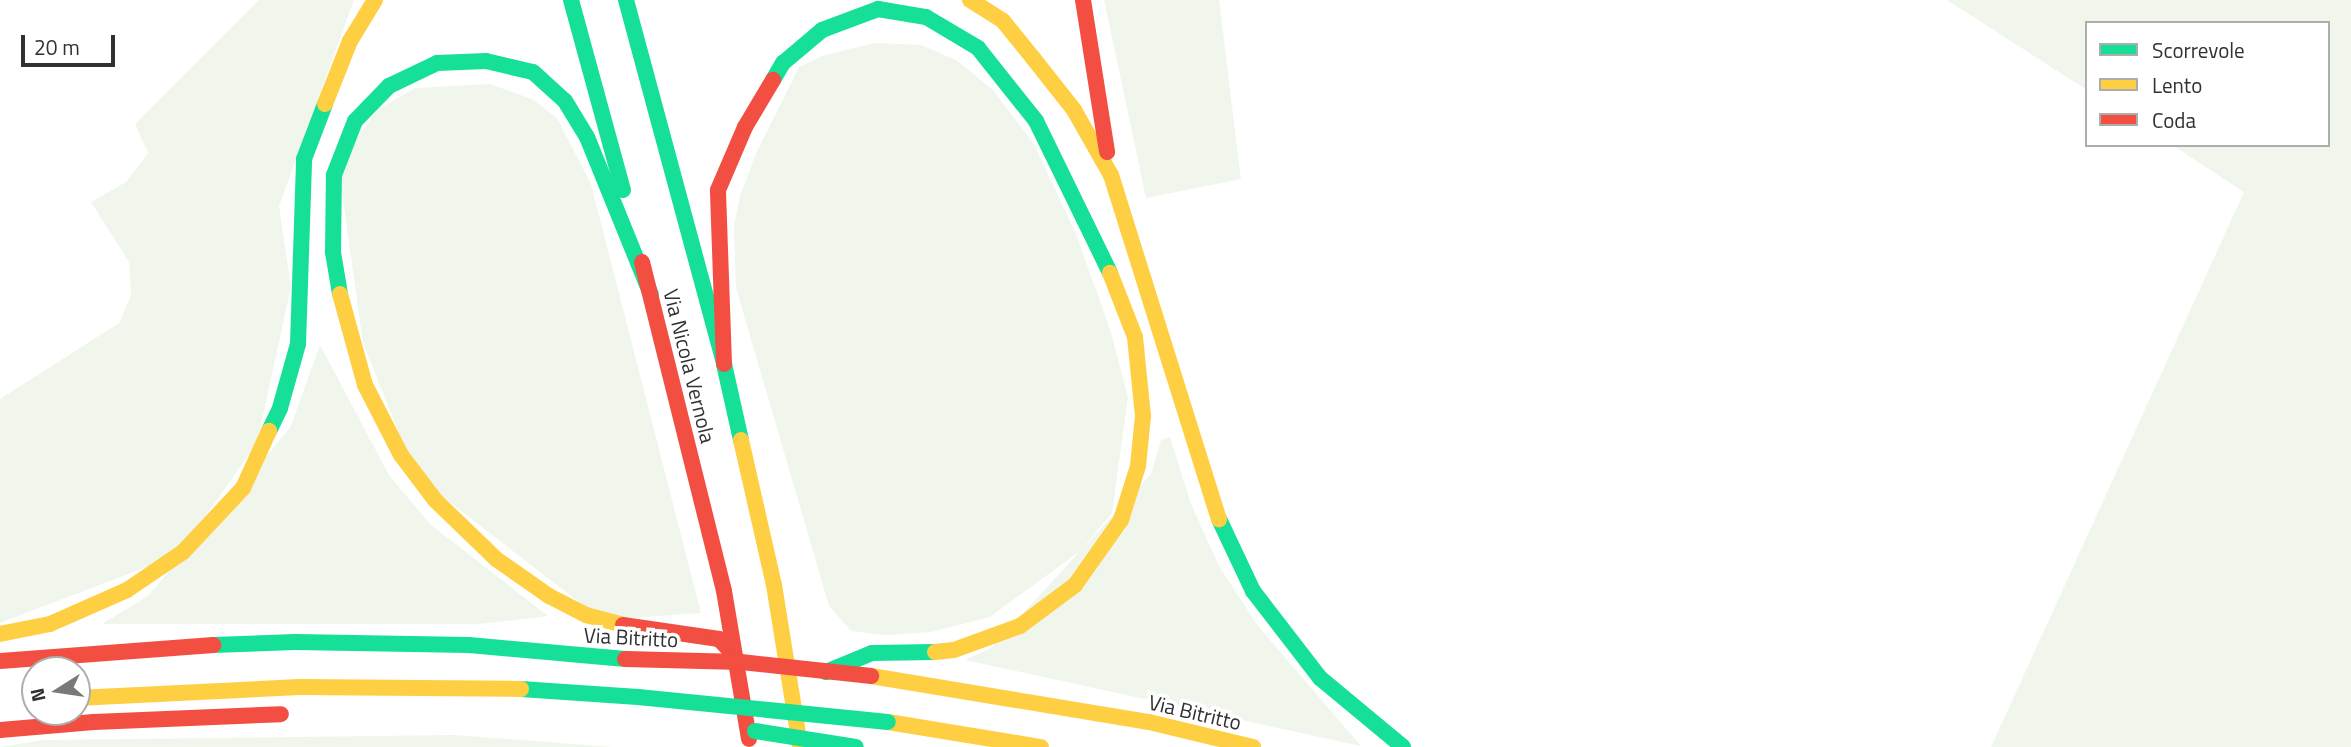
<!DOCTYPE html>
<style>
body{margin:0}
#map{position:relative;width:2351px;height:747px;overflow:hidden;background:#fff;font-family:"Titillium Web",sans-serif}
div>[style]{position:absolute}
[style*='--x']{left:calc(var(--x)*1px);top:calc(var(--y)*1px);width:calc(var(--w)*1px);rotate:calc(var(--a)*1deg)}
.green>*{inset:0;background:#f1f6ed}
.fast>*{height:16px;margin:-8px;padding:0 8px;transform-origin:8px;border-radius:8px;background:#16e098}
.slow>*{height:16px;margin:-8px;padding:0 8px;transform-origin:8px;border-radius:8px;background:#ffcf43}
.jam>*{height:16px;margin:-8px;padding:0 8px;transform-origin:8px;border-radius:8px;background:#f24e42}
.fast-bridge>*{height:16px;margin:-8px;padding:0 8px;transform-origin:8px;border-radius:8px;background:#16e098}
.jam-bridge>*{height:16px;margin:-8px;padding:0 8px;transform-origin:8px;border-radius:8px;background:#f24e42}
span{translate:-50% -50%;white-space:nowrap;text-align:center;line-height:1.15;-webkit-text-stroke:7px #fff;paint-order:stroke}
.street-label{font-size:21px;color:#313131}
.legend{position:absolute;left:2085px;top:21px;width:245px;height:126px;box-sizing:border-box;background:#fff;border:2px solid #adadad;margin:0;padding:9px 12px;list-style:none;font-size:21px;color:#313131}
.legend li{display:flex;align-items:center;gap:14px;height:35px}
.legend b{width:35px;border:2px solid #adadad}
.north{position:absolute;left:21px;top:656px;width:70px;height:70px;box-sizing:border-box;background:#fff;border:2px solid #adadad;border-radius:50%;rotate:258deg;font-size:19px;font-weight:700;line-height:28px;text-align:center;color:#313131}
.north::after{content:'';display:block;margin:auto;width:24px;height:32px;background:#797979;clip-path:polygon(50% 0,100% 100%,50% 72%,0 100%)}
.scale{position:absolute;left:21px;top:35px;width:94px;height:32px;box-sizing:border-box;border:4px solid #313131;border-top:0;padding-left:9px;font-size:21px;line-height:24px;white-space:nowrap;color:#313131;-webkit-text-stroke:5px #fff;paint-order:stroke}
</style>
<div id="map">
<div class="green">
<div style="clip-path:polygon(259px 0,354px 0,279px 206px,291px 287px,257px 443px,178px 555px,0 623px,0 399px,119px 323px,131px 295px,129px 262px,91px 202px,126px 182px,148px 153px,135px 124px)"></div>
<div style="clip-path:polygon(1104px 0,1219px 0,1241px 179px,1146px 198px)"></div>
<div style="clip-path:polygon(1947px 0,2351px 0,2351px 747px,1991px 747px,2244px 192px,2172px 145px,2328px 145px,2328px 23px,2087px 23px,2087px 90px)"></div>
<div style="clip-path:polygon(875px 43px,921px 45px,956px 60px,993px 90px,1034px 144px,1076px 234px,1110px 329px,1128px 397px,1112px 513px,1080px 551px,990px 617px,931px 632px,886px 635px,851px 631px,829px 606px,736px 288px,734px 226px,740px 196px,757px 151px,799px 67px,822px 56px)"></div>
<div style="clip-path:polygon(490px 84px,532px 99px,557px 118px,591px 184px,701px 613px,602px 620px,416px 476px,363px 343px,338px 164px,378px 109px,415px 88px)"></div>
<div style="clip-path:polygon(320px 345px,389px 475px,430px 524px,548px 616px,479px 624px,102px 624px,148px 596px,290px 428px)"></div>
<div style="clip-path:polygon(1170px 437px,1191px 504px,1219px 566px,1258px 626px,1361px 746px,965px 660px,991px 648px,1151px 474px,1161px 440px)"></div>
<div style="clip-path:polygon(455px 735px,612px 747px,0 747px,44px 740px)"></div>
</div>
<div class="fast">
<div style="--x:571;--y:0;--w:197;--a:74.7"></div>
<div style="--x:626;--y:0;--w:377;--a:74.9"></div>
<div style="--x:724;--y:364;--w:78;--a:77.4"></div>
<div style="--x:773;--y:80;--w:20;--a:-60"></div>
<div style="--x:783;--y:63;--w:51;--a:-40.2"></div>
<div style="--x:822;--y:30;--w:60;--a:-20.6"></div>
<div style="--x:878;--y:9;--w:49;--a:9.5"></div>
<div style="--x:926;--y:17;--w:61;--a:30.8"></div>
<div style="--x:978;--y:48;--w:93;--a:51.5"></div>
<div style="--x:1036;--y:121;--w:169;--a:64"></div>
<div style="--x:340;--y:294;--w:43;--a:-99.5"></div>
<div style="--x:333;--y:252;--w:77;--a:-89.3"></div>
<div style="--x:334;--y:175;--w:58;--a:-68.7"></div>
<div style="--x:355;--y:121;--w:49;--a:-45.8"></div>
<div style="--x:389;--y:86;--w:53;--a:-25.6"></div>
<div style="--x:437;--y:63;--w:49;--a:-2.3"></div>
<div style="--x:486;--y:61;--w:48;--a:13.2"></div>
<div style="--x:533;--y:72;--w:43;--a:42.2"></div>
<div style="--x:565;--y:101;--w:42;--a:58.6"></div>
<div style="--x:587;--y:137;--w:170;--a:67.9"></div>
<div style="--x:269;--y:431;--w:25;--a:-64"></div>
<div style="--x:280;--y:408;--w:66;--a:-74.3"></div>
<div style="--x:298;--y:344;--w:185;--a:-88.1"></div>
<div style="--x:304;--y:159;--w:59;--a:-69.1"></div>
<div style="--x:1219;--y:519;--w:80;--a:64.7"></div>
<div style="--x:1253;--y:591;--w:110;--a:52.4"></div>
<div style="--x:1320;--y:678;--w:108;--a:39.7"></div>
<div style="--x:213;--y:645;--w:82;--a:-2.1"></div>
<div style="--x:295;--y:642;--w:174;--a:1"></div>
<div style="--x:469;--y:645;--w:157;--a:5.1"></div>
<div style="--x:826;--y:672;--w:50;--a:-22.4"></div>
<div style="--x:872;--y:653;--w:63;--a:-0.9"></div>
<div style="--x:521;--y:689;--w:117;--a:3.9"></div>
</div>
<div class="slow">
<div style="--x:970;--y:0;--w:39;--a:32"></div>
<div style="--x:1003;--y:21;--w:48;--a:51"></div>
<div style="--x:1033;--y:58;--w:66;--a:51.7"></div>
<div style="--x:1074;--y:110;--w:75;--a:60.4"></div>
<div style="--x:325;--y:104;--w:68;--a:-68.4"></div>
<div style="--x:350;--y:41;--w:48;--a:-58.6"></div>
<div style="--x:1111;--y:175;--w:361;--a:72.6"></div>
<div style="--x:340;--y:294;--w:94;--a:74.6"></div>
<div style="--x:365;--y:385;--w:79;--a:62.8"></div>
<div style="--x:401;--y:455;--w:56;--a:52.9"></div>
<div style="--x:435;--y:500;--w:85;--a:44"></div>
<div style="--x:496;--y:559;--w:65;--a:34.9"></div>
<div style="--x:549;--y:596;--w:42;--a:27.2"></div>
<div style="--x:586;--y:615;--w:38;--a:15"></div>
<div style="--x:741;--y:440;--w:149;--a:77.2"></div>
<div style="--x:774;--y:585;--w:162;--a:80.8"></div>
<div style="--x:0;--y:634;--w:51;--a:-11.3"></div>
<div style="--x:50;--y:624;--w:84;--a:-23.8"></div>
<div style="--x:127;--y:590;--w:68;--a:-34.2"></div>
<div style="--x:183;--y:552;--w:88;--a:-46.8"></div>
<div style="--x:243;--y:488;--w:63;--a:-65.5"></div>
<div style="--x:935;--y:652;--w:19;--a:-6"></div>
<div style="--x:954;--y:650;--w:70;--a:-20"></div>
<div style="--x:1020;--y:626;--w:69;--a:-36.7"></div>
<div style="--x:1075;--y:585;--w:80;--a:-54.7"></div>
<div style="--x:1121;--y:520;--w:57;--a:-72.5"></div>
<div style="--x:1138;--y:466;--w:50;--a:-84.3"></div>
<div style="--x:1143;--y:416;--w:79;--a:-95.8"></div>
<div style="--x:1135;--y:337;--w:69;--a:-111.3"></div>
<div style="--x:871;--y:676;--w:282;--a:9.4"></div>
<div style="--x:1149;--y:722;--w:107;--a:13.5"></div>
<div style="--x:77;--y:698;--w:223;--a:-2.8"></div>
<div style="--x:300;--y:687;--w:221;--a:0.5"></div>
<div style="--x:888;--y:722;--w:155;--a:9.3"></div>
</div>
<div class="jam">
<div style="--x:1083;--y:0;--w:154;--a:81"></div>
<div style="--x:642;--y:262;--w:339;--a:76"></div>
<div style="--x:724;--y:591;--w:150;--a:80.4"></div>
<div style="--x:724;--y:364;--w:174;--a:-92"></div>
<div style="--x:718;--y:190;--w:69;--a:-66.8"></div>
<div style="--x:745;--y:127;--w:55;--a:-59.2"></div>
<div style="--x:0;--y:661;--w:214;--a:-4.3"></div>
<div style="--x:0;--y:730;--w:94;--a:-4.9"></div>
<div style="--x:94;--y:722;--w:187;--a:-2.4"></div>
</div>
<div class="fast-bridge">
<div style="--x:638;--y:697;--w:251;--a:5.7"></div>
<div style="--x:755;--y:731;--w:102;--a:9"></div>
</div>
<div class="jam-bridge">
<div style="--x:623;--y:625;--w:97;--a:8.3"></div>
<div style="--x:719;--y:639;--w:19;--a:47"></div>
<div style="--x:625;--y:659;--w:116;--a:1.5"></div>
<div style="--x:741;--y:662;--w:131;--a:6.1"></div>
</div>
<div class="street-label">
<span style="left:690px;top:366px;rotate:76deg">Via Nicola Vernola</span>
<span style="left:631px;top:637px;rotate:3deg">Via Bitritto</span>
<span style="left:1195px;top:712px;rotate:13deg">Via Bitritto</span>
</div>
<ul class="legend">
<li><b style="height:9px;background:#16e098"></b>Scorrevole</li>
<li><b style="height:9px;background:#ffcf43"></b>Lento</li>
<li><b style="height:9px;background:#f24e42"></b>Coda</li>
</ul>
<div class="north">N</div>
<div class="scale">20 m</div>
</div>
